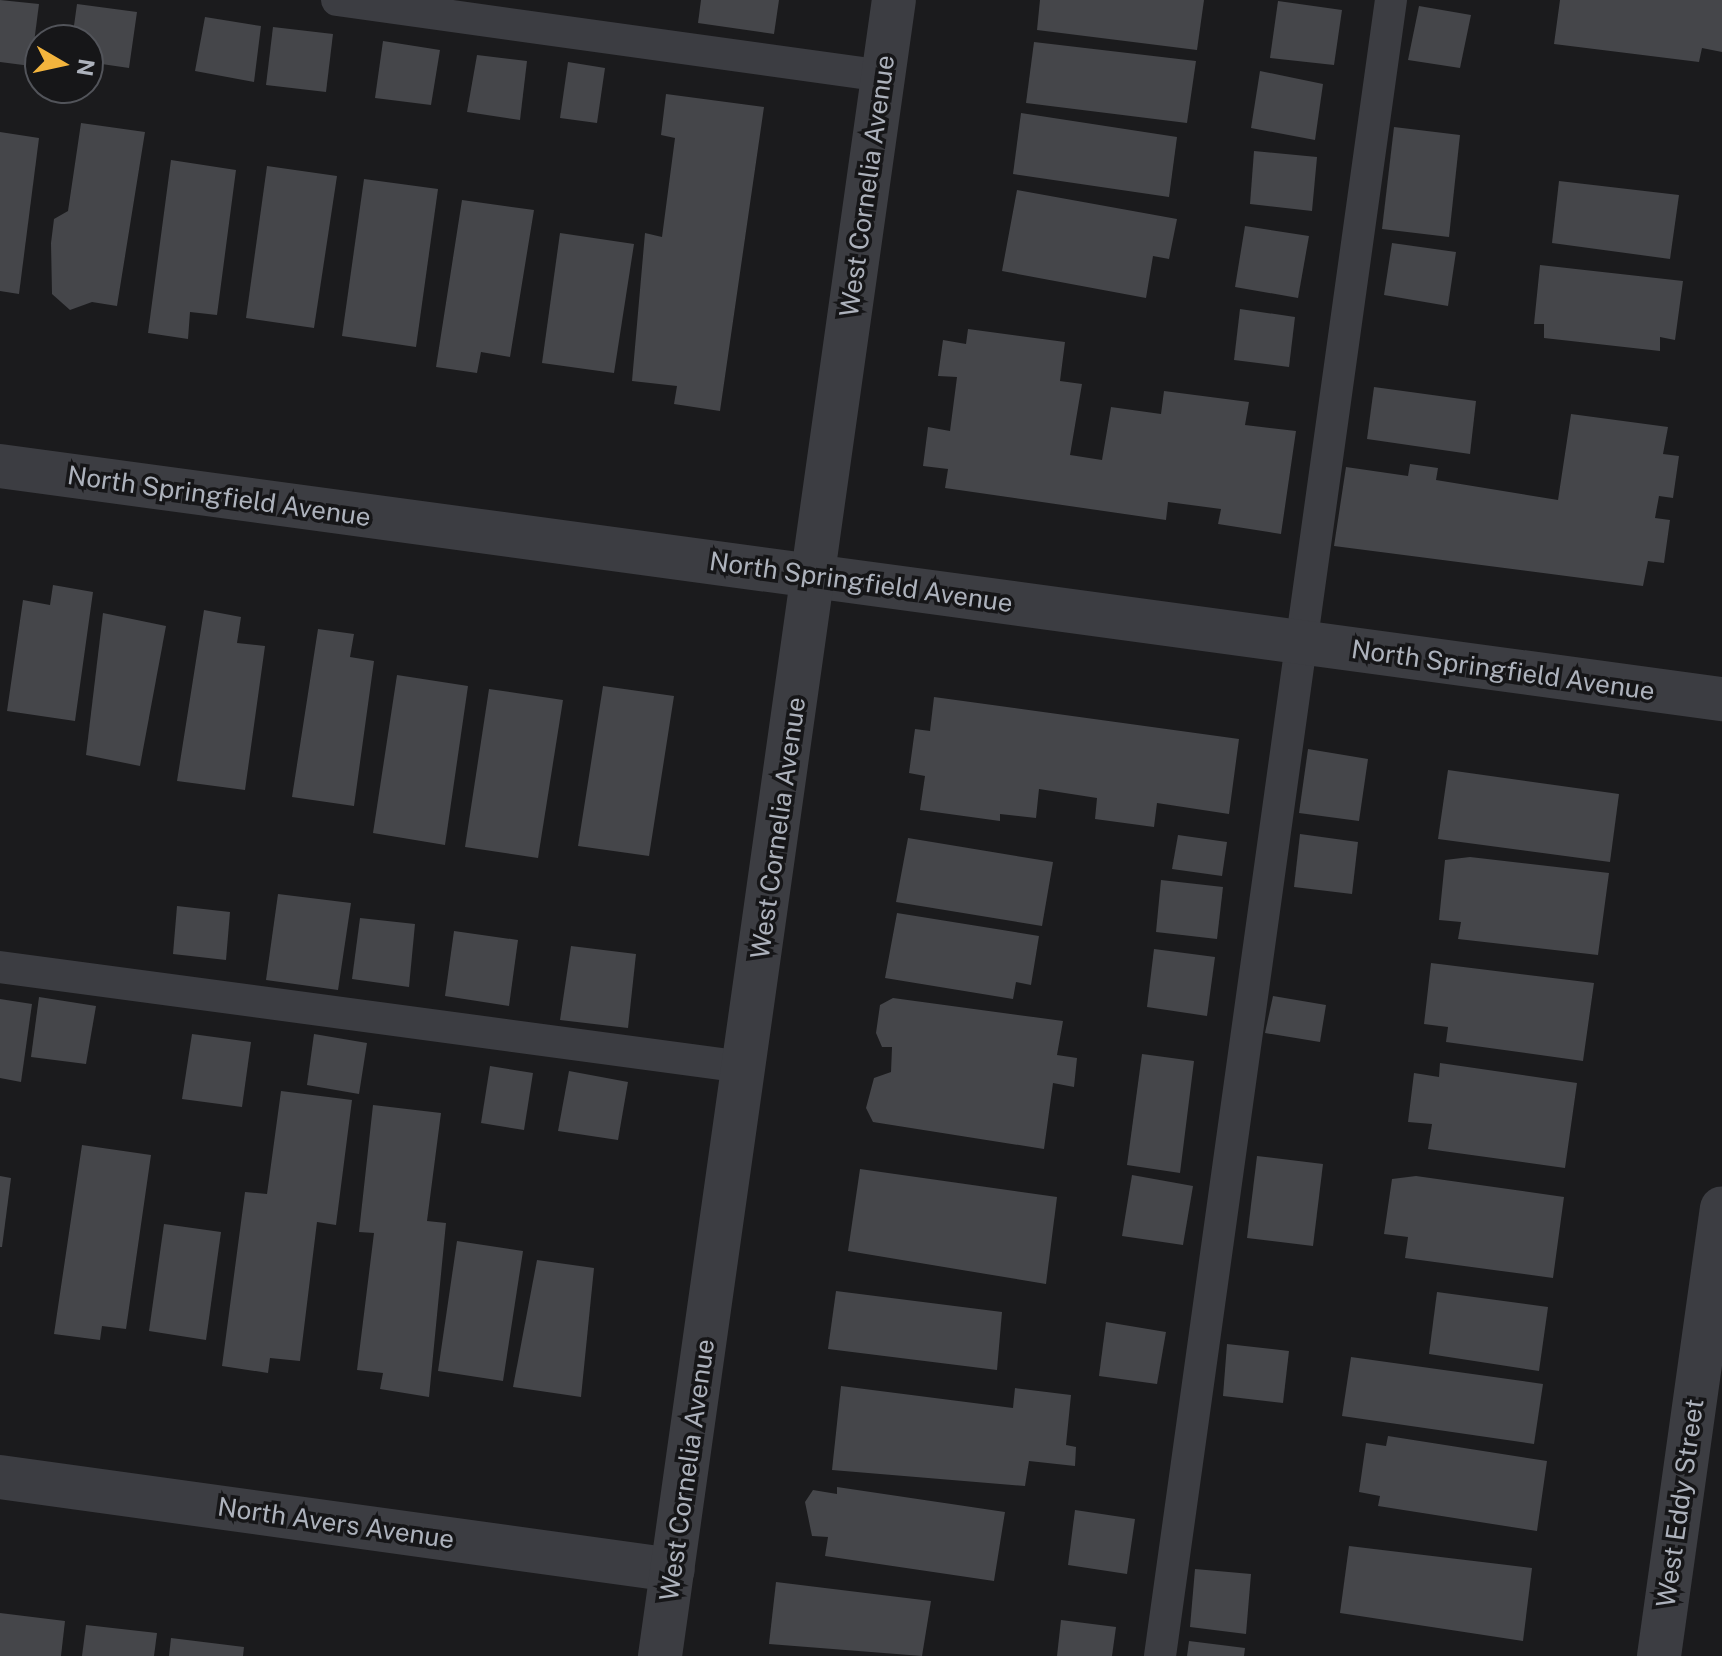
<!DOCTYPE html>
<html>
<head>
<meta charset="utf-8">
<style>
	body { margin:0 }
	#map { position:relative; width:1722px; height:1656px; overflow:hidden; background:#1b1b1d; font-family:"Public Sans",sans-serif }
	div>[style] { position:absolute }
	.building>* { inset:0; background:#45464a }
	.service>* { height:32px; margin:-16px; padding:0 16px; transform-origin:16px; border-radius:16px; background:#3c3d42 }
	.minor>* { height:44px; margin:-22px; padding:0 22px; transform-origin:22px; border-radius:22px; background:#3c3d42 }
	span { translate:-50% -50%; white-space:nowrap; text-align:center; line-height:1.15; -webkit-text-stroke:7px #161618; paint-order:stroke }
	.street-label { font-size:26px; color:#adb2bc }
	.north { position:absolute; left:24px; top:24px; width:80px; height:80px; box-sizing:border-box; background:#161618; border:2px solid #52545a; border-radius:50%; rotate:99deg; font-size:22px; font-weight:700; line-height:32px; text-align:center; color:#adb2bc }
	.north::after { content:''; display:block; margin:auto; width:28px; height:36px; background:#f3b43d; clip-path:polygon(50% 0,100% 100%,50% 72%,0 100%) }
</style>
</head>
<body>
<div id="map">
	<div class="building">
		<i style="clip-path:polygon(0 0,39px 4px,31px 66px,0 62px)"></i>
		<i style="clip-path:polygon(701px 0,779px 0,774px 34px,698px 23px)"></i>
		<i style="clip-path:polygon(1040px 0,1204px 0,1197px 50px,1037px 30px)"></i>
		<i style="clip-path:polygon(1560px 0,1722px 0,1722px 52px,1702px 48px,1699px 62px,1554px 44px)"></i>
		<i style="clip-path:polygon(1278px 1px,1342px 10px,1334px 65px,1270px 58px)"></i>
		<i style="clip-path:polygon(77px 4px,137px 12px,129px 68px,88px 62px,88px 40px,72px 40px)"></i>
		<i style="clip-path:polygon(1419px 6px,1471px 15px,1460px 68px,1408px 60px)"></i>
		<i style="clip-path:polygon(205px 17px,261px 26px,254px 82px,195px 71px)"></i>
		<i style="clip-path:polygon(273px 27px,333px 34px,326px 92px,266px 85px)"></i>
		<i style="clip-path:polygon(383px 41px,440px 50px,431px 105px,375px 98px)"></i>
		<i style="clip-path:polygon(1034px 42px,1196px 61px,1187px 123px,1026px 103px)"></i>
		<i style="clip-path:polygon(477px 55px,527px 61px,520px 120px,467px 112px)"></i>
		<i style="clip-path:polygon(568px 62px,605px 68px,597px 123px,560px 118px)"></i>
		<i style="clip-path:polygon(1260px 71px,1323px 84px,1315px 140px,1251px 128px)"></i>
		<i style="clip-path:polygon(666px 94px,764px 107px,720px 411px,674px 404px,677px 386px,632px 381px,645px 233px,662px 237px,675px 138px,661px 135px)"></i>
		<i style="clip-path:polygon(1021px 113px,1177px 137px,1169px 197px,1013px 174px)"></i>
		<i style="clip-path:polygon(81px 123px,145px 132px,117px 306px,92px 302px,70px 310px,52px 294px,51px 243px,54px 219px,68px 211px)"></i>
		<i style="clip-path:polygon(1394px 127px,1460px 135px,1449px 237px,1382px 229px)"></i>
		<i style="clip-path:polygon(0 132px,39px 138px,19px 294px,0 291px)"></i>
		<i style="clip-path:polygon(1254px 151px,1317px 157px,1312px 211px,1250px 204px)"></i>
		<i style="clip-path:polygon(171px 160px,236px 170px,217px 315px,190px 312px,188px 339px,148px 333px)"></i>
		<i style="clip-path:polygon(267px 166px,337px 176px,314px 328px,246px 318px)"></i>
		<i style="clip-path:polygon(364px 179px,438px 189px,416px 347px,342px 336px)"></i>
		<i style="clip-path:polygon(1559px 181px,1679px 195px,1670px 259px,1552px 243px)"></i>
		<i style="clip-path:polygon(1017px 190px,1177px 219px,1169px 259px,1153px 256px,1146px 298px,1002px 271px)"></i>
		<i style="clip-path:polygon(462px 200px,534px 210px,510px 357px,481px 352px,477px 373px,436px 367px)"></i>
		<i style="clip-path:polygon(1245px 226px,1309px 236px,1298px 298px,1235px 287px)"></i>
		<i style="clip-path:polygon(560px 233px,634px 244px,614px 373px,542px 363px)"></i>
		<i style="clip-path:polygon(1392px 243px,1456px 252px,1448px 306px,1384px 295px)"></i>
		<i style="clip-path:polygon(1540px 265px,1683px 281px,1675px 340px,1660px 337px,1660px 351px,1544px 338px,1544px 324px,1534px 324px)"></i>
		<i style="clip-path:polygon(1240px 309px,1295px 317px,1289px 367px,1234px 360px)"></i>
		<i style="clip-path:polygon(968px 329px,1065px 342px,1060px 381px,1082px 384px,1070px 455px,1102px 460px,1111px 407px,1161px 414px,1164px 391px,1249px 402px,1245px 425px,1296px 431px,1281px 534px,1218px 524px,1221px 509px,1168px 502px,1166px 520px,945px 488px,948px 469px,923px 466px,928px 427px,950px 431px,957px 377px,938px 376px,943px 340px,966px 344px)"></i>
		<i style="clip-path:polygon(1374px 387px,1476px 401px,1470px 454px,1367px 439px)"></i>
		<i style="clip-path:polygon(1571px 414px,1668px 427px,1663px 454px,1679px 456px,1673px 498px,1659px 496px,1655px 518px,1670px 520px,1664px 563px,1648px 561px,1643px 586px,1334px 546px,1346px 467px,1408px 476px,1410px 464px,1438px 468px,1436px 480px,1558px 500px)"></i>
		<i style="clip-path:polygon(53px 585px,93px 592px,75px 721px,7px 711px,23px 600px,50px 605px)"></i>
		<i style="clip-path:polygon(204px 610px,241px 617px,237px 643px,265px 646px,245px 790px,177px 781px)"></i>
		<i style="clip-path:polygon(103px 613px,166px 626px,140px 766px,86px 755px)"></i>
		<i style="clip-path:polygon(318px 629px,354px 634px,350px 657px,374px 661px,354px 806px,292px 797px)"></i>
		<i style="clip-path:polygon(397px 675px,468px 686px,445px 845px,373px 833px)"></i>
		<i style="clip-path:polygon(603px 686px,674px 696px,649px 856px,578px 846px)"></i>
		<i style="clip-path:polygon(489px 689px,563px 700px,538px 858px,465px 847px)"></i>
		<i style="clip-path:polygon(934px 697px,1239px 739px,1229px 814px,1157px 803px,1154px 827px,1095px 819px,1097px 798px,1039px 789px,1036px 818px,1000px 814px,1000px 821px,920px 810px,925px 776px,909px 773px,915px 729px,930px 731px)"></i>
		<i style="clip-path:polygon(1308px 749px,1368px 759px,1359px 821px,1299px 813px)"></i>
		<i style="clip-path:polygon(1448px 770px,1619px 794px,1610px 862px,1438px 839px)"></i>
		<i style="clip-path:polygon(1300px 834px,1358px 842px,1352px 894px,1294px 887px)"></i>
		<i style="clip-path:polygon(1178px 835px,1227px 842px,1222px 876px,1172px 869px)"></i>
		<i style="clip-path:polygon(908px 838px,1053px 862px,1042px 926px,896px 902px)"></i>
		<i style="clip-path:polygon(1470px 857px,1609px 873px,1598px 955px,1458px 939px,1461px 922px,1439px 920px,1445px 860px)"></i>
		<i style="clip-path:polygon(1161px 880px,1223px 887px,1217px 939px,1156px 932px)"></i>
		<i style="clip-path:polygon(278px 894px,351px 903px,338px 990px,266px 980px)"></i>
		<i style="clip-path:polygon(177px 906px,230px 912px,226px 960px,173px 954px)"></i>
		<i style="clip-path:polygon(897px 913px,1039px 936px,1031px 985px,1016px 982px,1013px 999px,885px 978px)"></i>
		<i style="clip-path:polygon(360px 918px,415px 924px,409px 987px,352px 979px)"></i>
		<i style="clip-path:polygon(454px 931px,518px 940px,509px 1006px,445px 996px)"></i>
		<i style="clip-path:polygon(571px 946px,636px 954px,628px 1028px,560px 1020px)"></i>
		<i style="clip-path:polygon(1154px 949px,1215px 957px,1207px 1016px,1147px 1007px)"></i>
		<i style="clip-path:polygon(1431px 963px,1594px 983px,1583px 1061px,1446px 1042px,1448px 1027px,1424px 1024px)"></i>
		<i style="clip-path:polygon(1273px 996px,1326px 1005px,1320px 1042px,1265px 1033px)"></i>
		<i style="clip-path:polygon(39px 997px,96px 1006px,86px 1064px,31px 1057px)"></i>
		<i style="clip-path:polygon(893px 998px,1063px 1021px,1057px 1055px,1077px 1058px,1074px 1087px,1053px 1083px,1044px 1149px,873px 1122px,866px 1108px,874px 1078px,891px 1072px,892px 1047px,882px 1047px,876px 1033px,880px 1005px)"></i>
		<i style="clip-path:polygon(0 999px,32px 1004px,21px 1082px,0 1078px)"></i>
		<i style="clip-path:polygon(192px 1034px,251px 1042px,242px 1107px,182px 1099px)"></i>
		<i style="clip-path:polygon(314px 1034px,367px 1043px,359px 1094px,307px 1085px)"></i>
		<i style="clip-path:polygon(1142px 1054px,1194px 1061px,1180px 1173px,1127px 1165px)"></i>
		<i style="clip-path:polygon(1440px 1063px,1577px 1083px,1565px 1168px,1428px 1149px,1432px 1124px,1408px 1122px,1414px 1073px,1439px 1077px)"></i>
		<i style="clip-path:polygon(490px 1066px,533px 1073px,524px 1130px,481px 1123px)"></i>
		<i style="clip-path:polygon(569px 1071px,628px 1082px,618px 1140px,558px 1131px)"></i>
		<i style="clip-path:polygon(281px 1091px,352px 1100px,336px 1225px,317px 1222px,300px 1361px,270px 1358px,268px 1373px,222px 1366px,245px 1192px,267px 1194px)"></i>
		<i style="clip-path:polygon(373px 1105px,441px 1113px,427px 1221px,446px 1223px,429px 1397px,380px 1389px,383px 1373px,357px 1370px,374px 1233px,359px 1232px)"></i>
		<i style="clip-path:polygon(82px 1145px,151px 1155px,126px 1329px,102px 1326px,100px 1340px,54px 1334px)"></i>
		<i style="clip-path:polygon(1257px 1156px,1323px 1164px,1313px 1246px,1247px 1238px)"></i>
		<i style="clip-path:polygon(860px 1169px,1057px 1197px,1046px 1284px,848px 1251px)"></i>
		<i style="clip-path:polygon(1132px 1175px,1193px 1186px,1183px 1245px,1122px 1236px)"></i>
		<i style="clip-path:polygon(0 1176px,11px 1178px,2px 1247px,0 1247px)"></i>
		<i style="clip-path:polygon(1416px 1176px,1564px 1197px,1553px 1278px,1405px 1258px,1408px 1237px,1384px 1234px,1392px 1179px)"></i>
		<i style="clip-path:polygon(164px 1224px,221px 1232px,206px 1340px,149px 1331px)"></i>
		<i style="clip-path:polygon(457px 1241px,523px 1251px,503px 1381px,438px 1371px)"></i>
		<i style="clip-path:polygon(537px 1260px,594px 1268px,581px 1397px,513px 1387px)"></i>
		<i style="clip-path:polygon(836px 1291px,1002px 1312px,997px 1370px,828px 1349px)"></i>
		<i style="clip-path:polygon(1437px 1292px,1548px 1307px,1539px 1371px,1429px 1354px)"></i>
		<i style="clip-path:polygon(1106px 1322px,1166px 1332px,1157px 1384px,1099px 1376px)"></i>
		<i style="clip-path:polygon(1227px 1344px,1289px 1351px,1283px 1403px,1223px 1396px)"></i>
		<i style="clip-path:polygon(1351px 1357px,1543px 1384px,1534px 1444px,1342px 1416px)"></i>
		<i style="clip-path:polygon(841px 1386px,1013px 1408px,1015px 1388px,1071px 1395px,1066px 1445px,1076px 1447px,1075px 1466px,1029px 1461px,1025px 1486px,832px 1470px)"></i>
		<i style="clip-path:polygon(1388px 1436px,1547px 1461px,1537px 1531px,1378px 1506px,1380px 1496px,1359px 1492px,1366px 1443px,1386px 1446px)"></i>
		<i style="clip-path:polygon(837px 1487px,1005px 1512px,994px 1581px,825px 1556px,828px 1537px,812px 1536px,805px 1502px,813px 1490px,837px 1494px)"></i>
		<i style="clip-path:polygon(1075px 1510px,1135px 1519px,1127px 1574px,1068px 1565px)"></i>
		<i style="clip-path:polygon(1349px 1546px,1532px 1568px,1523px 1641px,1340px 1613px)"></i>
		<i style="clip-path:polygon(1195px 1569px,1251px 1574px,1246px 1634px,1190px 1627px)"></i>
		<i style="clip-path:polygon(776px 1582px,931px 1601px,922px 1656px,769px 1644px)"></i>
		<i style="clip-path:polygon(0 1613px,65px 1621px,61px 1656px,0 1656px)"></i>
		<i style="clip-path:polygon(1061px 1620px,1116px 1627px,1112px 1656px,1057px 1656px)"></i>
		<i style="clip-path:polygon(86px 1625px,157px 1633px,154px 1656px,82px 1656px)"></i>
		<i style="clip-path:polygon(171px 1638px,244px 1647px,243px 1656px,169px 1656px)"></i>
		<i style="clip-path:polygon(1189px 1641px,1245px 1648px,1244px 1656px,1187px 1656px)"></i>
	</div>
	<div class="service">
		<i style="left:337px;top:0;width:551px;rotate:7.92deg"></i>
		<i style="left:0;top:967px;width:751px;rotate:7.66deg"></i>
		<i style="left:1160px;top:1656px;width:1672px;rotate:-82.06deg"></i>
	</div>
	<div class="minor">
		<i style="left:0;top:466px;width:1738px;rotate:7.71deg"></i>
		<i style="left:0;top:1477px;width:679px;rotate:7.87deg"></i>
		<i style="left:660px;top:1656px;width:1672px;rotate:-81.96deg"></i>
		<i style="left:1659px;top:1656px;width:452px;rotate:-82deg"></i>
	</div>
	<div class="street-label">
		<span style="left:867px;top:186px;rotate:-82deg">West Cornelia Avenue</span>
		<span style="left:219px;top:496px;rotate:8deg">North Springfield Avenue</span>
		<span style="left:861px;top:582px;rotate:8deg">North Springfield Avenue</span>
		<span style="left:1503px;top:670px;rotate:8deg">North Springfield Avenue</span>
		<span style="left:778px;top:828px;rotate:-82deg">West Cornelia Avenue</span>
		<span style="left:687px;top:1470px;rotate:-82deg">West Cornelia Avenue</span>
		<span style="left:1680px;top:1503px;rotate:-82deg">West Eddy Street</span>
		<span style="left:336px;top:1523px;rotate:8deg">North Avers Avenue</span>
	</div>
	<div class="north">N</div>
</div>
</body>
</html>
